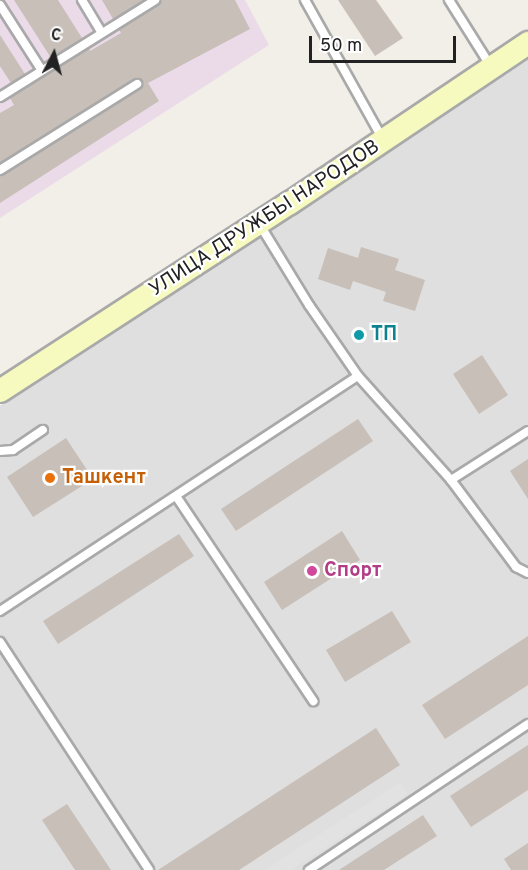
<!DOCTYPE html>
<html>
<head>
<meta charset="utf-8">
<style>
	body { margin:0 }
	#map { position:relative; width:528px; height:870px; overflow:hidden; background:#f2efe9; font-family:Overpass,sans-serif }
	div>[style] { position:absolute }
	.residential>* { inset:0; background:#e0dfdf }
	.industrial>* { inset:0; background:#ebdbe8 }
	.parking>* { inset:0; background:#e2e2e2 }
	.building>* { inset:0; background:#c7bfb8 }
	.roads { filter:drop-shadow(2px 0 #a9a9a9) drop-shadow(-2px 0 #a9a9a9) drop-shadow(0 2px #a9a9a9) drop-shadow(0 -2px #a9a9a9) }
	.lane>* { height:8px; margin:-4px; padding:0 4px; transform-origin:4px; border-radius:4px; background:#fff }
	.secondary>* { height:22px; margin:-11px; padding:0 11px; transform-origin:11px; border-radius:11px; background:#f7fabf }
	.dots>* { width:16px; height:16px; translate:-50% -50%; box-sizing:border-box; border:3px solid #fff; border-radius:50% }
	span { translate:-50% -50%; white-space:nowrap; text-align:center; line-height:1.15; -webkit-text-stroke:4.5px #fff; paint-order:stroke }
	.street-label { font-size:20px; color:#222 }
	.culture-label { font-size:20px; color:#0d838f; font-weight:700 }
	.left { translate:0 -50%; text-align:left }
	.food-label { font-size:20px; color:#c56008; font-weight:700 }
	.hotel-label { font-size:20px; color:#b23c85; font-weight:700 }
	.north { position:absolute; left:24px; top:24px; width:60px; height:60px; -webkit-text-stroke:4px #fff; paint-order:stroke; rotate:6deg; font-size:16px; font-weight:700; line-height:24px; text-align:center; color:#222 }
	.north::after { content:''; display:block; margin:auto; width:21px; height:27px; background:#222; clip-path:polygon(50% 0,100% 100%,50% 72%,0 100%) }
	.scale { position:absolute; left:309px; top:36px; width:147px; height:27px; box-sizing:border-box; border:3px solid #222; border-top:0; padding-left:8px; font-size:18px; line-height:21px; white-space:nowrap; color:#222; -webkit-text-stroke:4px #fff; paint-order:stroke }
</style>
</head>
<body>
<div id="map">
	<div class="residential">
		<i style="clip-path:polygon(528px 60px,528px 870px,0 870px,0 406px)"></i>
	</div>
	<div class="industrial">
		<i style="clip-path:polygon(0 0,245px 0,269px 45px,0 218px)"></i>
	</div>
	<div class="parking">
		<i style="clip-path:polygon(400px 782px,408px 794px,291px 870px,265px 870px)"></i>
	</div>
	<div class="building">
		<i style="clip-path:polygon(14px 0,58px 0,82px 38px,51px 58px)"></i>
		<i style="clip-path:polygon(102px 0,144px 0,113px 19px)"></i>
		<i style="clip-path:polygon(161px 0,235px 0,250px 29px,148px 83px,159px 101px,0 203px,0 176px,140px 89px,143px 83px,139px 78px,134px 79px,0 163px,0 113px,14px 105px,10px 98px,89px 48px,90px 51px,121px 33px,119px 30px,158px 5px)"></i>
		<i style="clip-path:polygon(338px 0,376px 0,403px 38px,375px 56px)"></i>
		<i style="clip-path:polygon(0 35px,25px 74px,11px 83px,0 66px)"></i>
		<i style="clip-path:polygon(361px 247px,399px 259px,395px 270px,425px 280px,415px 311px,383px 301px,386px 292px,353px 281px,350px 290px,318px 279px,328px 248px,358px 258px)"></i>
		<i style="clip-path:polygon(482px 355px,508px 395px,479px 414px,453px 374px)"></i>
		<i style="clip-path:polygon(358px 419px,373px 441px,236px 531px,221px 509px)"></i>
		<i style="clip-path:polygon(66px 438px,93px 479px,33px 517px,7px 477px)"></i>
		<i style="clip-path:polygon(528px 459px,528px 499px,510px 471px)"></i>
		<i style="clip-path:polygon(342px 531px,360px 560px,282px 610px,264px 582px)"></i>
		<i style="clip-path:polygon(179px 534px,194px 556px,58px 644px,43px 621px)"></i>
		<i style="clip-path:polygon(392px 611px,411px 642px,345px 682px,326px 650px)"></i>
		<i style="clip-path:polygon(528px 636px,528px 685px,445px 739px,422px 705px)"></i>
		<i style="clip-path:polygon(376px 728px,400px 765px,239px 870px,158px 870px)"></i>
		<i style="clip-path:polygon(528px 745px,528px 790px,471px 827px,450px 796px)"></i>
		<i style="clip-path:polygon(67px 804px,111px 870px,75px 870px,42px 820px)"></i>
		<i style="clip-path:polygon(423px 815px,437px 836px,384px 870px,339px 870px)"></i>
		<i style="clip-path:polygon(528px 843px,528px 870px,511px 870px,504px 859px)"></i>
	</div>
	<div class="roads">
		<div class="lane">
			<i style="left:82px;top:0;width:37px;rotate:59deg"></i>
			<i style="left:305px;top:0;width:158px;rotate:60.8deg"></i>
			<i style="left:449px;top:0;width:77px;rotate:57.8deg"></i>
			<i style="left:0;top:5px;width:76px;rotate:57.4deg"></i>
			<i style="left:0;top:97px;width:183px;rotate:-32deg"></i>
			<i style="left:0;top:170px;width:162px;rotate:-32.1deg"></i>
			<i style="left:358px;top:376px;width:140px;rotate:48.2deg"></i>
			<i style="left:451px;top:480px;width:91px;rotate:-32.5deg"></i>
			<i style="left:0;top:451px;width:13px;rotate:-4deg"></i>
			<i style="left:13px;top:450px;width:36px;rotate:-34deg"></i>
			<i style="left:451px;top:480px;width:109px;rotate:53.2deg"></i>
			<i style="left:516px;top:567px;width:13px;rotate:27deg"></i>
			<i style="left:176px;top:496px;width:247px;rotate:56.2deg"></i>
			<i style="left:0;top:611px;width:428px;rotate:-33.3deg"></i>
			<i style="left:358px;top:376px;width:86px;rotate:-124.6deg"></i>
			<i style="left:309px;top:305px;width:94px;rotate:-121.5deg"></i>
			<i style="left:0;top:642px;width:272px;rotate:56.8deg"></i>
			<i style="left:309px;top:870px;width:263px;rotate:-33.7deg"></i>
		</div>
		<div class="secondary">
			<i style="left:0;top:391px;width:346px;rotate:-33deg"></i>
			<i style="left:290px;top:203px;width:287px;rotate:-33.9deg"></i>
		</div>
	</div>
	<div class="dots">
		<i style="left:359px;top:335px;background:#0f9aa8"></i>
		<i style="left:50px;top:478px;background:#e8710a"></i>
		<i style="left:312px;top:571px;background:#d1479c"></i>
	</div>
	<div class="street-label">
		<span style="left:265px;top:219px;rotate:-33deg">УЛИЦА ДРУЖБЫ НАРОДОВ</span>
	</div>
	<div class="culture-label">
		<span class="left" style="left:371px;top:335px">ТП</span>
	</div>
	<div class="food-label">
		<span class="left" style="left:62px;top:478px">Ташкент</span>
	</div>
	<div class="hotel-label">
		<span class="left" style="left:324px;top:571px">Спорт</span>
	</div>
	<div class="north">С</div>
	<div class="scale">50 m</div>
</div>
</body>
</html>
